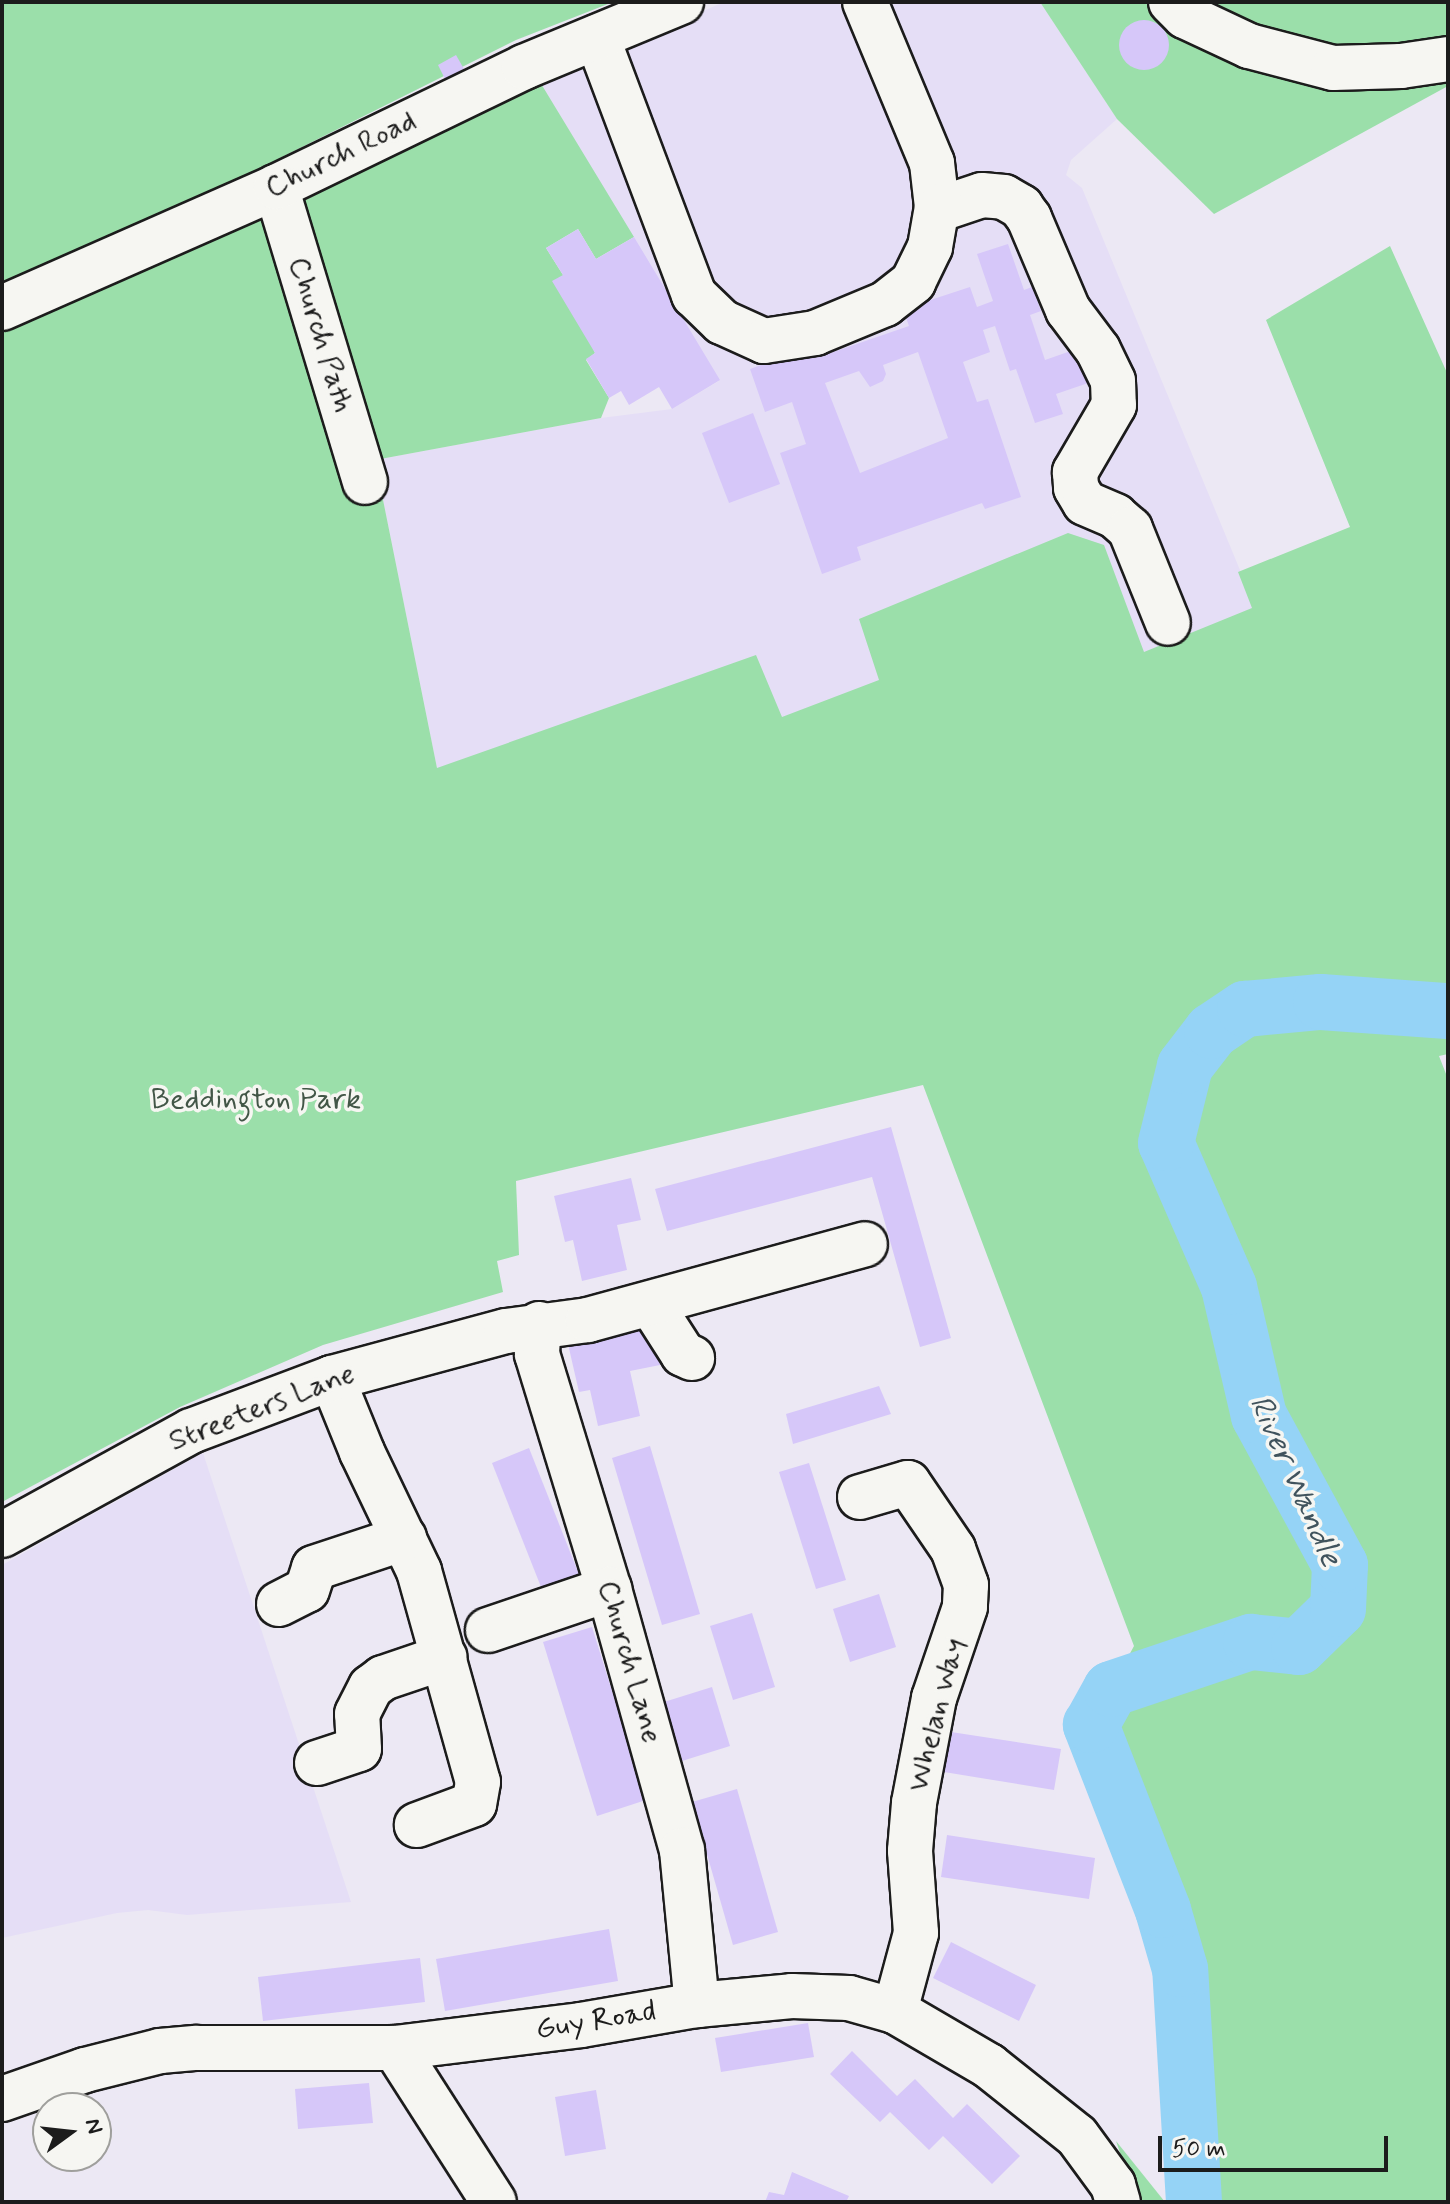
<!DOCTYPE html>
<html>
<head>
<meta charset="utf-8">
<style>
	body { margin:0 }
	#map { position:relative; width:1450px; height:2204px; overflow:hidden; background:#ece8f4; font-family:Mynerve,sans-serif }
	div>[style] { position:absolute }
	.built>* { inset:0; background:#e5def6 }
	.green>* { inset:0; background:#9bdfaa }
	.river>* { height:56px; margin:-28px; padding:0 28px; transform-origin:28px; border-radius:28px; background:#95d3f6 }
	.building>* { inset:0; background:#d6c7f9 }
	.round { border-radius:50% }
	.roads { filter:drop-shadow(2px 0 #1c1c1c) drop-shadow(-2px 0 #1c1c1c) drop-shadow(0 2px #1c1c1c) drop-shadow(0 -2px #1c1c1c) }
	.minor>* { height:44px; margin:-22px; padding:0 22px; transform-origin:22px; border-radius:22px; background:#f6f6f2 }
	span { translate:-50% -50%; white-space:nowrap; text-align:center; line-height:1.15; -webkit-text-stroke:7px #f6f6f2; paint-order:stroke }
	.street-label { font-size:30px; color:#1c1c1c }
	.park-label { font-size:30px; color:#425647 }
	.water-label { font-size:32px; color:#40535d; font-style:italic }
	.frame { position:absolute; inset:0; border:4px solid #1c1c1c; pointer-events:none }
	.north { position:absolute; left:32px; top:2092px; width:80px; height:80px; box-sizing:border-box; background:#f6f6f2; border:2px solid #9f9f9c; border-radius:50%; rotate:75deg; font-size:22px; font-weight:700; line-height:32px; text-align:center; color:#1c1c1c }
	.north::after { content:''; display:block; margin:auto; width:28px; height:36px; background:#1c1c1c; clip-path:polygon(50% 0,100% 100%,50% 72%,0 100%) }
	.scale { position:absolute; left:1158px; top:2136px; width:230px; height:36px; box-sizing:border-box; border:4px solid #1c1c1c; border-top:0; padding-left:10px; font-size:24px; line-height:28px; white-space:nowrap; color:#1c1c1c; -webkit-text-stroke:6px #f6f6f2; paint-order:stroke }
</style>
</head>
<body>
<div id="map">
	<div class="built">
		<i style="clip-path:polygon(724px 2px,1040px 2px,1117px 119px,1071px 160px,1066px 175px,1082px 188px,1388px 928px,437px 768px,375px 460px,601px 418px,672px 409px,719px 381px,540px 82px)"></i>
		<i style="clip-path:polygon(203px 1453px,351px 1902px,187px 1915px,148px 1910px,117px 1913px,2px 1938px,2px 1565px)"></i>
	</div>
	<div class="green">
		<i style="clip-path:polygon(2px 2px,613px 2px,516px 40px,280px 158px,291px 207px,540px 82px,634px 237px,596px 259px,578px 229px,546px 248px,563px 275px,595px 353px,586px 360px,609px 398px,601px 418px,375px 460px,437px 768px,756px 655px,782px 717px,879px 680px,859px 619px,1068px 533px,1104px 545px,1144px 652px,1252px 608px,1238px 572px,1350px 527px,1266px 320px,1390px 246px,1448px 375px,1448px 1054px,1439px 1056px,1448px 1079px,1448px 2202px,1194px 2202px,1180px 1969px,1163px 1910px,1091px 1725px,1134px 1646px,923px 1085px,516px 1181px,519px 1255px,497px 1261px,503px 1292px,323px 1345px,180px 1407px,2px 1502px)"></i>
		<i style="clip-path:polygon(1040px 2px,1448px 2px,1448px 86px,1214px 214px,1117px 119px)"></i>
		<i style="clip-path:polygon(1116px 2141px,1165px 2202px,1137px 2202px)"></i>
	</div>
	<div class="river">
		<i style="left:1194px;top:2202px;width:233px;rotate:-93.4deg"></i>
		<i style="left:1180px;top:1969px;width:61px;rotate:-106.1deg"></i>
		<i style="left:1163px;top:1910px;width:199px;rotate:-111.3deg"></i>
		<i style="left:1091px;top:1725px;width:41px;rotate:-60.9deg"></i>
		<i style="left:1111px;top:1689px;width:148px;rotate:-18.6deg"></i>
		<i style="left:1251px;top:1642px;width:48px;rotate:5.9deg"></i>
		<i style="left:1299px;top:1647px;width:54px;rotate:-44.3deg"></i>
		<i style="left:1338px;top:1609px;width:44px;rotate:-87.4deg"></i>
		<i style="left:1340px;top:1565px;width:170px;rotate:-118.5deg"></i>
		<i style="left:1259px;top:1416px;width:132px;rotate:-103.1deg"></i>
		<i style="left:1229px;top:1287px;width:157px;rotate:-113.6deg"></i>
		<i style="left:1166px;top:1143px;width:79px;rotate:-76.1deg"></i>
		<i style="left:1185px;top:1066px;width:44px;rotate:-52.4deg"></i>
		<i style="left:1212px;top:1031px;width:40px;rotate:-34deg"></i>
		<i style="left:1245px;top:1009px;width:76px;rotate:-5.3deg"></i>
		<i style="left:1321px;top:1002px;width:127px;rotate:4.1deg"></i>
	</div>
	<div class="building">
		<i class="round" style="left:1119px;top:20px;width:50px;height:50px"></i>
		<i style="clip-path:polygon(456px 55px,464px 69px,445px 79px,438px 65px)"></i>
		<i style="clip-path:polygon(578px 229px,596px 259px,634px 237px,720px 380px,672px 409px,659px 387px,629px 405px,621px 391px,609px 398px,586px 359px,595px 353px,552px 281px,563px 275px,546px 248px)"></i>
		<i style="clip-path:polygon(evenodd,1008px 244px,1024px 290px,1032px 287px,1041px 311px,1030px 315px,1045px 360px,1085px 346px,1097px 380px,1056px 394px,1063px 414px,1035px 423px,1016px 369px,1010px 371px,995px 326px,983px 330px,990px 352px,963px 362px,977px 402px,988px 399px,1021px 497px,985px 509px,982px 503px,857px 547px,861px 560px,822px 574px,780px 453px,806px 444px,792px 402px,765px 412px,750px 369px,812px 347px,816px 358px,909px 326px,903px 309px,970px 287px,977px 307px,993px 301px,977px 254px,1008px 244px,918px 352px,948px 438px,860px 473px,825px 383px,859px 371px,870px 387px,883px 381px,886px 374px,883px 365px,918px 352px)"></i>
		<i style="clip-path:polygon(753px 413px,780px 484px,729px 503px,702px 433px)"></i>
		<i style="clip-path:polygon(891px 1127px,951px 1338px,920px 1347px,872px 1177px,667px 1231px,655px 1189px)"></i>
		<i style="clip-path:polygon(631px 1178px,641px 1220px,617px 1225px,627px 1270px,582px 1281px,573px 1240px,565px 1242px,554px 1196px)"></i>
		<i style="clip-path:polygon(652px 1326px,660px 1365px,630px 1371px,640px 1416px,598px 1426px,590px 1390px,579px 1392px,568px 1344px)"></i>
		<i style="clip-path:polygon(879px 1386px,891px 1414px,793px 1444px,786px 1414px)"></i>
		<i style="clip-path:polygon(650px 1446px,700px 1614px,662px 1625px,612px 1458px)"></i>
		<i style="clip-path:polygon(529px 1448px,580px 1577px,543px 1592px,492px 1463px)"></i>
		<i style="clip-path:polygon(809px 1463px,846px 1580px,816px 1589px,779px 1472px)"></i>
		<i style="clip-path:polygon(879px 1594px,896px 1647px,850px 1662px,833px 1609px)"></i>
		<i style="clip-path:polygon(752px 1613px,775px 1687px,733px 1700px,710px 1626px)"></i>
		<i style="clip-path:polygon(592px 1627px,646px 1800px,597px 1816px,543px 1642px)"></i>
		<i style="clip-path:polygon(712px 1687px,730px 1746px,682px 1761px,664px 1702px)"></i>
		<i style="clip-path:polygon(951px 1732px,1061px 1749px,1054px 1790px,944px 1772px)"></i>
		<i style="clip-path:polygon(737px 1789px,778px 1932px,733px 1945px,692px 1802px)"></i>
		<i style="clip-path:polygon(947px 1835px,1095px 1858px,1089px 1899px,941px 1877px)"></i>
		<i style="clip-path:polygon(609px 1929px,618px 1981px,445px 2011px,436px 1959px)"></i>
		<i style="clip-path:polygon(951px 1942px,1036px 1985px,1019px 2021px,933px 1978px)"></i>
		<i style="clip-path:polygon(420px 1958px,425px 2002px,263px 2021px,258px 1977px)"></i>
		<i style="clip-path:polygon(808px 2023px,814px 2057px,721px 2072px,715px 2038px)"></i>
		<i style="clip-path:polygon(852px 2051px,897px 2096px,915px 2079px,953px 2118px,967px 2104px,1020px 2156px,992px 2184px,943px 2136px,929px 2150px,890px 2112px,880px 2122px,830px 2074px)"></i>
		<i style="clip-path:polygon(369px 2083px,373px 2123px,298px 2129px,295px 2089px)"></i>
		<i style="clip-path:polygon(596px 2090px,606px 2149px,565px 2156px,555px 2097px)"></i>
		<i style="clip-path:polygon(792px 2172px,849px 2196px,846px 2202px,765px 2202px,769px 2192px,784px 2195px)"></i>
	</div>
	<div class="roads">
		<div class="minor">
			<i style="left:1171px;top:2px;width:20px;rotate:45deg"></i>
			<i style="left:1185px;top:16px;width:71px;rotate:25.1deg"></i>
			<i style="left:1249px;top:46px;width:87px;rotate:14.7deg"></i>
			<i style="left:1333px;top:68px;width:68px;rotate:-1.7deg"></i>
			<i style="left:1401px;top:66px;width:48px;rotate:-8.5deg"></i>
			<i style="left:597px;top:37px;width:276px;rotate:69.4deg"></i>
			<i style="left:694px;top:295px;width:39px;rotate:44deg"></i>
			<i style="left:722px;top:322px;width:46px;rotate:24.3deg"></i>
			<i style="left:764px;top:341px;width:52px;rotate:-8.9deg"></i>
			<i style="left:815px;top:333px;width:76px;rotate:-22.5deg"></i>
			<i style="left:885px;top:304px;width:36px;rotate:-38deg"></i>
			<i style="left:913px;top:282px;width:39px;rotate:-64deg"></i>
			<i style="left:930px;top:247px;width:41px;rotate:-80.1deg"></i>
			<i style="left:937px;top:207px;width:44px;rotate:-96.5deg"></i>
			<i style="left:932px;top:163px;width:174px;rotate:-112.6deg"></i>
			<i style="left:276px;top:187px;width:308px;rotate:73.2deg"></i>
			<i style="left:937px;top:210px;width:47px;rotate:-18.4deg"></i>
			<i style="left:982px;top:195px;width:22px;rotate:5deg"></i>
			<i style="left:1004px;top:197px;width:20px;rotate:30deg"></i>
			<i style="left:1021px;top:207px;width:14px;rotate:54deg"></i>
			<i style="left:1029px;top:218px;width:100px;rotate:67deg"></i>
			<i style="left:1068px;top:310px;width:50px;rotate:53.1deg"></i>
			<i style="left:1098px;top:350px;width:34px;rotate:64deg"></i>
			<i style="left:1113px;top:381px;width:24px;rotate:88deg"></i>
			<i style="left:1114px;top:405px;width:78px;rotate:120.2deg"></i>
			<i style="left:1075px;top:472px;width:16px;rotate:86deg"></i>
			<i style="left:1076px;top:488px;width:17px;rotate:59deg"></i>
			<i style="left:1085px;top:503px;width:33px;rotate:23deg"></i>
			<i style="left:1115px;top:516px;width:20px;rotate:41deg"></i>
			<i style="left:1130px;top:529px;width:101px;rotate:68deg"></i>
			<i style="left:2px;top:308px;width:300px;rotate:-23.8deg"></i>
			<i style="left:276px;top:187px;width:276px;rotate:-25.8deg"></i>
			<i style="left:524px;top:67px;width:170px;rotate:-22.5deg"></i>
			<i style="left:651px;top:1304px;width:59px;rotate:57.4deg"></i>
			<i style="left:683px;top:1354px;width:10px;rotate:24deg"></i>
			<i style="left:539px;top:1324px;width:30px;rotate:94deg"></i>
			<i style="left:537px;top:1354px;width:246px;rotate:73deg"></i>
			<i style="left:609px;top:1589px;width:271px;rotate:74.4deg"></i>
			<i style="left:682px;top:1850px;width:156px;rotate:84.5deg"></i>
			<i style="left:332px;top:1378px;width:80px;rotate:67.9deg"></i>
			<i style="left:362px;top:1452px;width:132px;rotate:64.4deg"></i>
			<i style="left:419px;top:1571px;width:219px;rotate:74.4deg"></i>
			<i style="left:478px;top:1782px;width:22px;rotate:100deg"></i>
			<i style="left:474px;top:1804px;width:61px;rotate:159.8deg"></i>
			<i style="left:860px;top:1497px;width:50px;rotate:-16.3deg"></i>
			<i style="left:908px;top:1483px;width:80px;rotate:55.7deg"></i>
			<i style="left:953px;top:1549px;width:38px;rotate:70deg"></i>
			<i style="left:966px;top:1585px;width:22px;rotate:93deg"></i>
			<i style="left:965px;top:1607px;width:96px;rotate:108.8deg"></i>
			<i style="left:934px;top:1698px;width:107px;rotate:100.8deg"></i>
			<i style="left:914px;top:1803px;width:48px;rotate:94.8deg"></i>
			<i style="left:910px;top:1851px;width:82px;rotate:85.8deg"></i>
			<i style="left:916px;top:1933px;width:81px;rotate:105.1deg"></i>
			<i style="left:2px;top:1535px;width:216px;rotate:-28.8deg"></i>
			<i style="left:191px;top:1431px;width:151px;rotate:-20.6deg"></i>
			<i style="left:332px;top:1378px;width:180px;rotate:-15.1deg"></i>
			<i style="left:506px;top:1331px;width:83px;rotate:-7.6deg"></i>
			<i style="left:588px;top:1320px;width:287px;rotate:-15.3deg"></i>
			<i style="left:279px;top:1604px;width:31px;rotate:-27deg"></i>
			<i style="left:307px;top:1590px;width:23px;rotate:-72deg"></i>
			<i style="left:314px;top:1568px;width:95px;rotate:-18.4deg"></i>
			<i style="left:488px;top:1630px;width:128px;rotate:-18.7deg"></i>
			<i style="left:317px;top:1763px;width:44px;rotate:-18.4deg"></i>
			<i style="left:359px;top:1749px;width:35px;rotate:-93deg"></i>
			<i style="left:357px;top:1714px;width:30px;rotate:-63deg"></i>
			<i style="left:371px;top:1687px;width:15px;rotate:-37deg"></i>
			<i style="left:383px;top:1678px;width:65px;rotate:-18.7deg"></i>
			<i style="left:395px;top:2048px;width:183px;rotate:57.3deg"></i>
			<i style="left:2px;top:2099px;width:88px;rotate:-19.3deg"></i>
			<i style="left:85px;top:2070px;width:77px;rotate:-14.2deg"></i>
			<i style="left:160px;top:2051px;width:37px;rotate:-5deg"></i>
			<i style="left:197px;top:2048px;width:198px"></i>
			<i style="left:395px;top:2048px;width:187px;rotate:-7deg"></i>
			<i style="left:581px;top:2025px;width:118px;rotate:-9.8deg"></i>
			<i style="left:697px;top:2005px;width:95px;rotate:-5.4deg"></i>
			<i style="left:792px;top:1996px;width:57px;rotate:2deg"></i>
			<i style="left:849px;top:1998px;width:48px;rotate:15.8deg"></i>
			<i style="left:895px;top:2011px;width:109px;rotate:30.3deg"></i>
			<i style="left:989px;top:2066px;width:112px;rotate:38.5deg"></i>
			<i style="left:1077px;top:2136px;width:61px;rotate:53.7deg"></i>
			<i style="left:1113px;top:2185px;width:18px;rotate:74deg"></i>
		</div>
	</div>
	<div class="street-label">
		<span style="left:341px;top:155px;rotate:-26deg">Church Road</span>
		<span style="left:320px;top:335px;rotate:73deg">Church Path</span>
		<span style="left:262px;top:1408px;rotate:-21deg">Streeters Lane</span>
		<span style="left:629px;top:1662px;rotate:74deg">Church Lane</span>
		<span style="left:937px;top:1715px;rotate:-76deg">Whelan Way</span>
		<span style="left:596px;top:2021px;rotate:-9deg">Guy Road</span>
	</div>
	<div class="park-label">
		<span style="left:256px;top:1100px">Beddington Park</span>
	</div>
	<div class="water-label">
		<span style="left:1295px;top:1481px;rotate:66deg">River Wandle</span>
	</div>
	<div class="frame"></div>
	<div class="north">N</div>
	<div class="scale">50 m</div>
</div>
</body>
</html>
